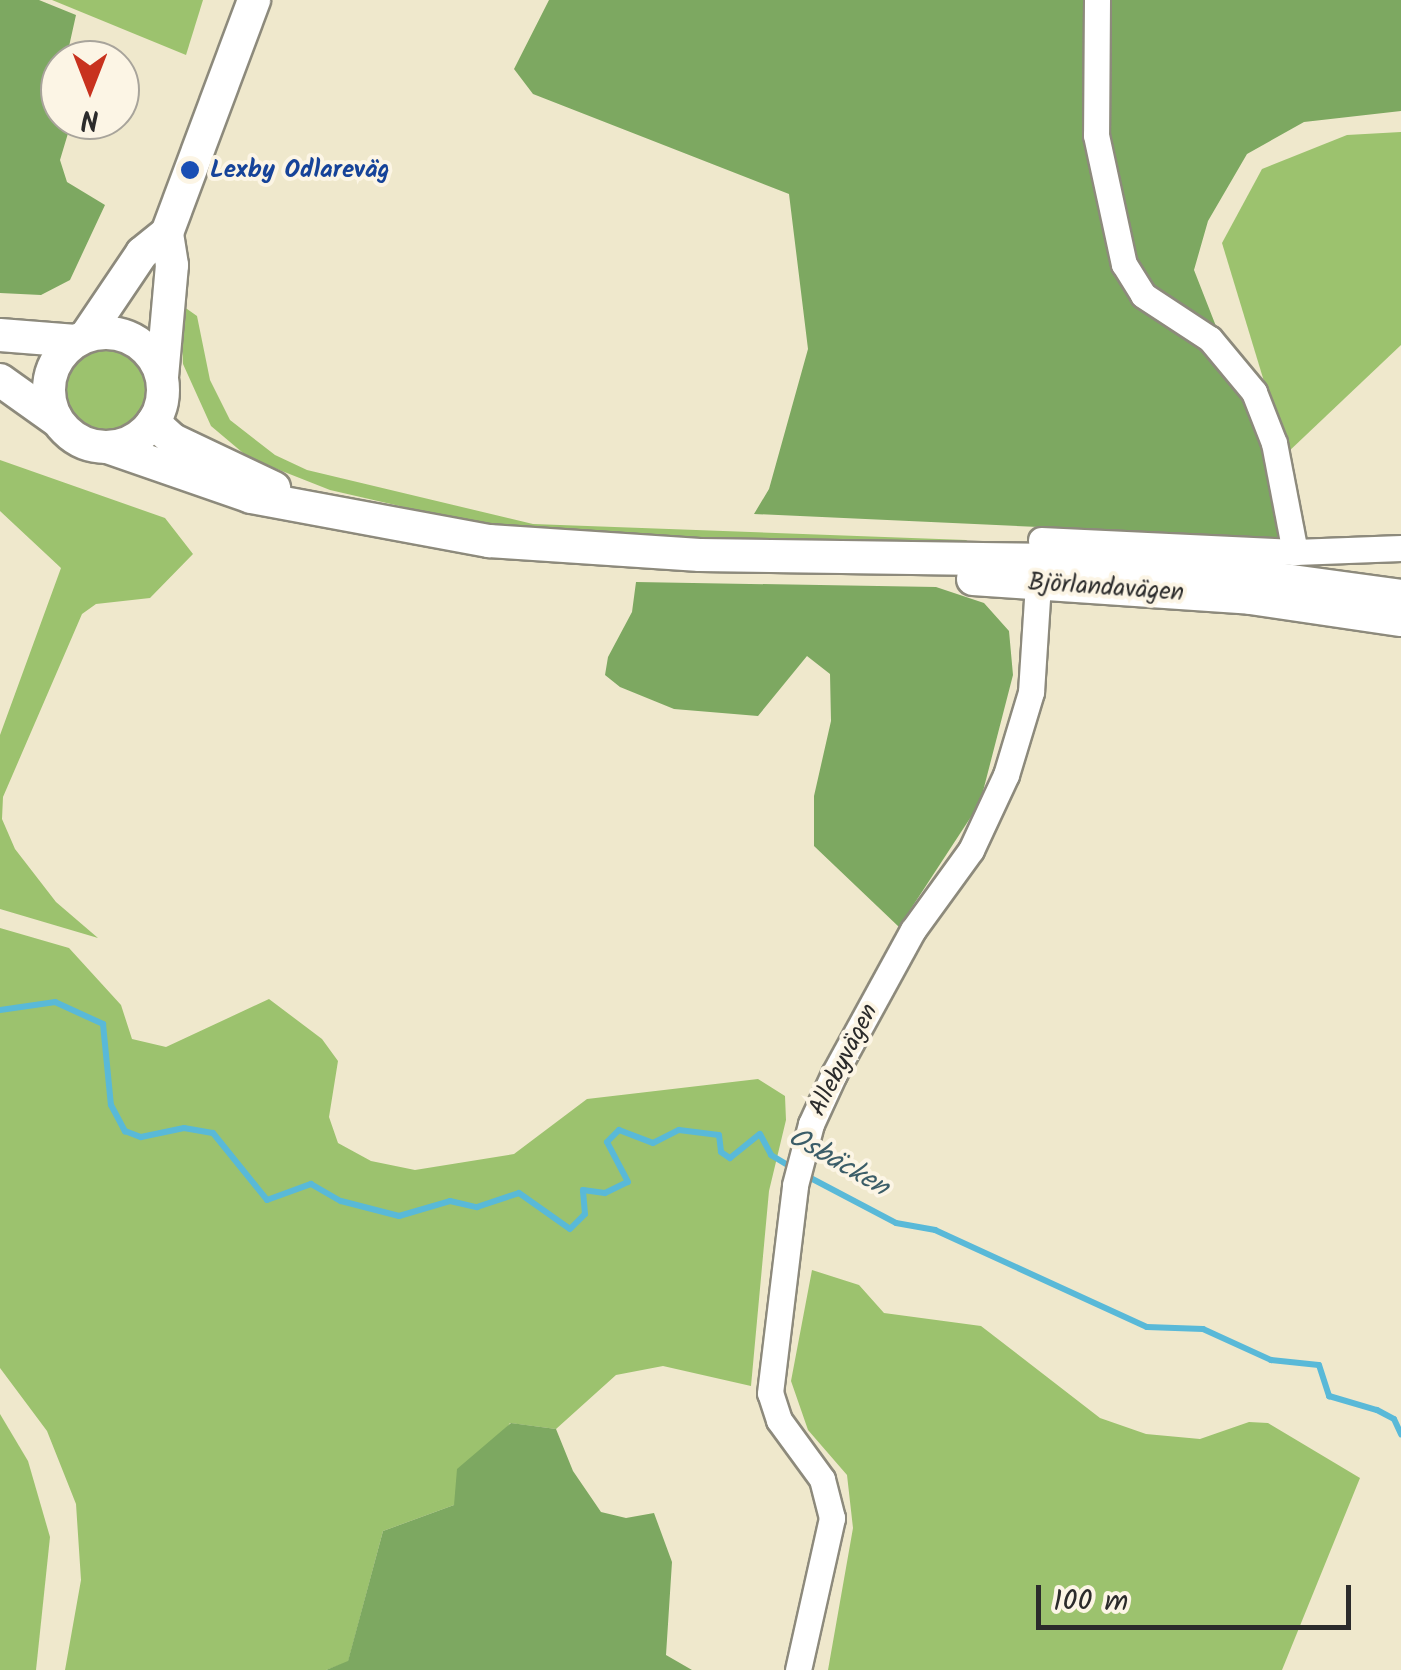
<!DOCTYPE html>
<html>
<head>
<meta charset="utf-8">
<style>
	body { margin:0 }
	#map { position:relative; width:1401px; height:1670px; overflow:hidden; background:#efe8cc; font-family:Kalam,sans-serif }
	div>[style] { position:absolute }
	.green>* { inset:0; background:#9cc26e }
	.round { border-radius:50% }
	.forest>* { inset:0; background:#7da861 }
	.stream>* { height:6px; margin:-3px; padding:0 3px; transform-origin:3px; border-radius:3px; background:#59b9d8 }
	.roads { filter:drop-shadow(2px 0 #8d8a7c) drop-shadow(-2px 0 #8d8a7c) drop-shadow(0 2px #8d8a7c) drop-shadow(0 -2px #8d8a7c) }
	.minor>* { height:25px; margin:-12.5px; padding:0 12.5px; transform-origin:12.5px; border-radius:12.5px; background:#fff }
	.tertiary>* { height:32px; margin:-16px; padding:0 16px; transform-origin:16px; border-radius:16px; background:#fff }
	.tertiary>.ring { margin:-16px; padding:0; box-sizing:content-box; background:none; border:32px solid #fff; border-radius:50% }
	.dots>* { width:28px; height:28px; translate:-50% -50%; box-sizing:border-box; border:5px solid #fcf5e5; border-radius:50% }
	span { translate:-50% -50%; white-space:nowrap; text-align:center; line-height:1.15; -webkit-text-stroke:8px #fcf5e5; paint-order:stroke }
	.transit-label { font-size:25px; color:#164399; font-weight:700 }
	.left { translate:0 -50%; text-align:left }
	.street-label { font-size:25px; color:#2b2b2b }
	.water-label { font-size:28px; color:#3b5d68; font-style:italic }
	.north { position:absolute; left:40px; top:40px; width:100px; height:100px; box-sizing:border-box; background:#fcf5e5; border:2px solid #a8a49b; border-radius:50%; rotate:180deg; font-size:28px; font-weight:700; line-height:40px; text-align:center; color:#2b2b2b }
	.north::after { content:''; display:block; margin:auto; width:35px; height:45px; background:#c8321e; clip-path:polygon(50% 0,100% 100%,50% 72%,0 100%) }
	.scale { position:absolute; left:1036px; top:1585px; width:315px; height:45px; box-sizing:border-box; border:5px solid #2b2b2b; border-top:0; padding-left:12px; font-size:30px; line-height:35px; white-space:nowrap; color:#2b2b2b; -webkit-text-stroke:8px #fcf5e5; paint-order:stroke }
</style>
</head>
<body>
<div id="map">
	<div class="green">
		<i style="clip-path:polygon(52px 0,203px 0,186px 55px)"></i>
		<i style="clip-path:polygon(1401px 132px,1401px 345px,1286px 454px,1222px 243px,1262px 169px,1347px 135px)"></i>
		<i style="clip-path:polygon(180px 304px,197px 316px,210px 380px,230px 420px,275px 455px,307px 470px,533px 524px,966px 540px,977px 547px,892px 549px,504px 530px,330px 490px,249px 458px,211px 426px,183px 364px)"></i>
		<i class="round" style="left:60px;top:343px;width:94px;height:94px"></i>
		<i style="clip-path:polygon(0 460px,165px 518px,193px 554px,150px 598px,96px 604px,82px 614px,3px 797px,2px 819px,15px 849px,56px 902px,98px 938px,0 909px,0 735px,61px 568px,0 511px)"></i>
		<i style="clip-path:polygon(0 928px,69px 948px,121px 1005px,132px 1039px,166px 1047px,269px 999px,322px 1039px,338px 1061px,329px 1117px,338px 1143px,371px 1161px,415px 1170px,514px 1154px,587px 1099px,758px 1079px,785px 1096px,786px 1120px,769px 1191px,751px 1386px,663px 1366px,616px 1375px,556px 1429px,510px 1423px,454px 1505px,383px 1531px,348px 1662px,326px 1670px,65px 1670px,81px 1580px,76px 1504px,47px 1431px,0 1368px)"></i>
		<i style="clip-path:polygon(812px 1270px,859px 1285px,884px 1313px,981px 1326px,1100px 1418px,1146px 1434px,1200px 1439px,1249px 1422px,1268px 1423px,1360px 1478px,1282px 1670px,828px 1670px,853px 1528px,847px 1475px,808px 1430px,791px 1381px)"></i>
		<i style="clip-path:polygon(0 1414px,28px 1461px,50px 1537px,36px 1670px,0 1670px)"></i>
	</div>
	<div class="forest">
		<i style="clip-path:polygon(0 0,39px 0,76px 15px,66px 60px,60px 60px,60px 120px,72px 120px,60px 160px,67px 182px,105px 205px,70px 280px,41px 295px,0 293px)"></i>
		<i style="clip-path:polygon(549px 0,1401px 0,1401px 111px,1304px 122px,1247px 154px,1208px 221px,1194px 270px,1266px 454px,1281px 538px,754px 514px,769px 489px,808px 349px,789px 194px,533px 94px,514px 69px)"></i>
		<i style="clip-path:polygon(636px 582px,936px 587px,984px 603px,1009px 631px,1013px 675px,980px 803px,899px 927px,814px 846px,814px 796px,831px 721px,830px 674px,807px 656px,758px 716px,674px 709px,620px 687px,605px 675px,608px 657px,632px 612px)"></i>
		<i style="clip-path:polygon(511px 1423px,556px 1429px,573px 1471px,601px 1512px,626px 1518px,654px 1513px,672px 1562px,666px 1655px,692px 1670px,326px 1670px,348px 1661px,383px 1531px,454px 1505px,457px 1469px)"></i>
	</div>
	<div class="stream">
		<i style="left:0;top:1010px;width:56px;rotate:-8.3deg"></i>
		<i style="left:55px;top:1002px;width:53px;rotate:24.6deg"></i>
		<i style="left:103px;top:1024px;width:81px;rotate:84.4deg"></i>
		<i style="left:111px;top:1105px;width:30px;rotate:62deg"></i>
		<i style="left:125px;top:1131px;width:17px;rotate:21deg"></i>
		<i style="left:141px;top:1137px;width:44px;rotate:-11.8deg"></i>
		<i style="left:184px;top:1128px;width:29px;rotate:10deg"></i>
		<i style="left:213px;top:1133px;width:86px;rotate:51.1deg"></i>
		<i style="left:267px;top:1200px;width:47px;rotate:-20deg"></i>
		<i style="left:311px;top:1184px;width:34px;rotate:30deg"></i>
		<i style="left:341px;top:1201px;width:60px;rotate:14.5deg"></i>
		<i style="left:399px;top:1216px;width:53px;rotate:-16.4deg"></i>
		<i style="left:450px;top:1201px;width:28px;rotate:13deg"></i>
		<i style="left:477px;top:1207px;width:44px;rotate:-18.4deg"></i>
		<i style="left:519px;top:1193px;width:62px;rotate:35.2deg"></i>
		<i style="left:570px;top:1229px;width:21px;rotate:-45deg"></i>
		<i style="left:585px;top:1214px;width:24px;rotate:-95deg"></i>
		<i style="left:583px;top:1190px;width:22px;rotate:8deg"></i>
		<i style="left:605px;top:1193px;width:25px;rotate:-26deg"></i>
		<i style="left:628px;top:1182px;width:45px;rotate:-117.7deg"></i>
		<i style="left:607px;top:1142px;width:17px;rotate:-45deg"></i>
		<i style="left:619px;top:1130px;width:36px;rotate:21deg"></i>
		<i style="left:653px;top:1143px;width:29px;rotate:-27deg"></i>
		<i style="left:679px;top:1130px;width:40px;rotate:7.1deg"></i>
		<i style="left:719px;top:1135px;width:17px;rotate:83deg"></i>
		<i style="left:721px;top:1152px;width:11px;rotate:34deg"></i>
		<i style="left:730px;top:1158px;width:38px;rotate:-39deg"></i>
		<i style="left:760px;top:1134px;width:24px;rotate:62deg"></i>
		<i style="left:771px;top:1155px;width:26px;rotate:31deg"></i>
		<i style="left:803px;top:1174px;width:105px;rotate:27.8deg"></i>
		<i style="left:896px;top:1223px;width:40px;rotate:10deg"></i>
		<i style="left:935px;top:1230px;width:233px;rotate:24.6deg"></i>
		<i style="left:1147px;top:1327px;width:56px;rotate:2deg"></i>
		<i style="left:1203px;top:1329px;width:75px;rotate:24.5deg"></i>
		<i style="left:1271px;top:1360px;width:48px;rotate:5.9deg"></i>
		<i style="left:1319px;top:1365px;width:33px;rotate:72deg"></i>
		<i style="left:1329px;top:1396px;width:50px;rotate:16.3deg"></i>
		<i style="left:1377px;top:1410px;width:19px;rotate:28deg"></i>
		<i style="left:1394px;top:1419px;width:17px;rotate:65deg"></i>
	</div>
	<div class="roads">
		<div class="minor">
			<i style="left:1097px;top:0;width:135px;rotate:90.4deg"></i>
			<i style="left:1096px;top:135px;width:132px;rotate:77.8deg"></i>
			<i style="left:1124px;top:264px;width:36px;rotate:58deg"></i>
			<i style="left:1143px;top:295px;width:80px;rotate:33.3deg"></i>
			<i style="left:1210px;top:339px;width:69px;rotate:50.3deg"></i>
			<i style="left:1254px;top:392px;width:55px;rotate:68.6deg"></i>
			<i style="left:1274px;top:443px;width:111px;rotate:79.1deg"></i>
			<i style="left:1041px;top:540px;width:254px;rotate:2.7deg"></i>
			<i style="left:1295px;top:552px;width:106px;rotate:-2.2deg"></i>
			<i style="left:798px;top:1670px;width:156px;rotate:-77.4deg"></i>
			<i style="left:832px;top:1518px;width:40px;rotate:-104.4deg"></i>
			<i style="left:822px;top:1479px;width:73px;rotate:-126.1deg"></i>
			<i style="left:779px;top:1420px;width:28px;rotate:-108deg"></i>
			<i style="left:770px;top:1393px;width:209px;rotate:-83.1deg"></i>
			<i style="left:795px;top:1185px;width:63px;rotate:-75.3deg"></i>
			<i style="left:811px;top:1124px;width:55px;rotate:-65.3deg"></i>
			<i style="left:834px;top:1074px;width:164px;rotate:-61.3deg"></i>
			<i style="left:913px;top:930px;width:99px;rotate:-54.1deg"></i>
			<i style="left:971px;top:850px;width:83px;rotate:-65deg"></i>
			<i style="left:1006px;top:775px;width:87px;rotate:-73.2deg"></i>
			<i style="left:1031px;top:692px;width:108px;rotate:-86.3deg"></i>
		</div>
		<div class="tertiary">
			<i class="ring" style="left:49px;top:333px;width:82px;height:82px"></i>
			<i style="left:0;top:335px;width:76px;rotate:4.5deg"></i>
			<i style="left:86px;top:336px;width:100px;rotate:-56deg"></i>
			<i style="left:142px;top:253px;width:32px;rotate:-39deg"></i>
			<i style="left:162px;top:377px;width:112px;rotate:-84.9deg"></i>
			<i style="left:172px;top:265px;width:32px;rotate:-99deg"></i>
			<i style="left:167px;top:233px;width:249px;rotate:-69.5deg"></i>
			<i style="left:0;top:380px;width:69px;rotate:35.5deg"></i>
			<i style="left:153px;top:422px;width:27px;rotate:42deg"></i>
			<i style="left:173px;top:440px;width:112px;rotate:25.4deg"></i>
			<i style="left:107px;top:447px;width:152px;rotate:19.1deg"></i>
			<i style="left:251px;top:497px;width:242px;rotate:10.5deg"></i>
			<i style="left:489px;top:541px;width:211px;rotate:3.8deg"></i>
			<i style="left:700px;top:555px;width:338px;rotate:0.8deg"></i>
			<i style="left:1038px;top:560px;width:211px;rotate:4.1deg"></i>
			<i style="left:1248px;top:575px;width:154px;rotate:7.8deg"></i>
			<i style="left:973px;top:579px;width:278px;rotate:3.9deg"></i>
			<i style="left:1250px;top:598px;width:153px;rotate:8.3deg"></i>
		</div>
	</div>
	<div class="dots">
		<i style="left:190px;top:170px;background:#1a4fb4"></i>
	</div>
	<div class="transit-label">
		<span class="left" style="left:210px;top:170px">Lexby Odlareväg</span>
	</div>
	<div class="street-label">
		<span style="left:1106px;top:588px;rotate:4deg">Björlandavägen</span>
		<span style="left:844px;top:1060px;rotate:-63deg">Allebyvägen</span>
	</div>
	<div class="water-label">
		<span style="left:838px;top:1163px;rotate:30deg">Osbäcken</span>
	</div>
	<div class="north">N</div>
	<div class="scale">100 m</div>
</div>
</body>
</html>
